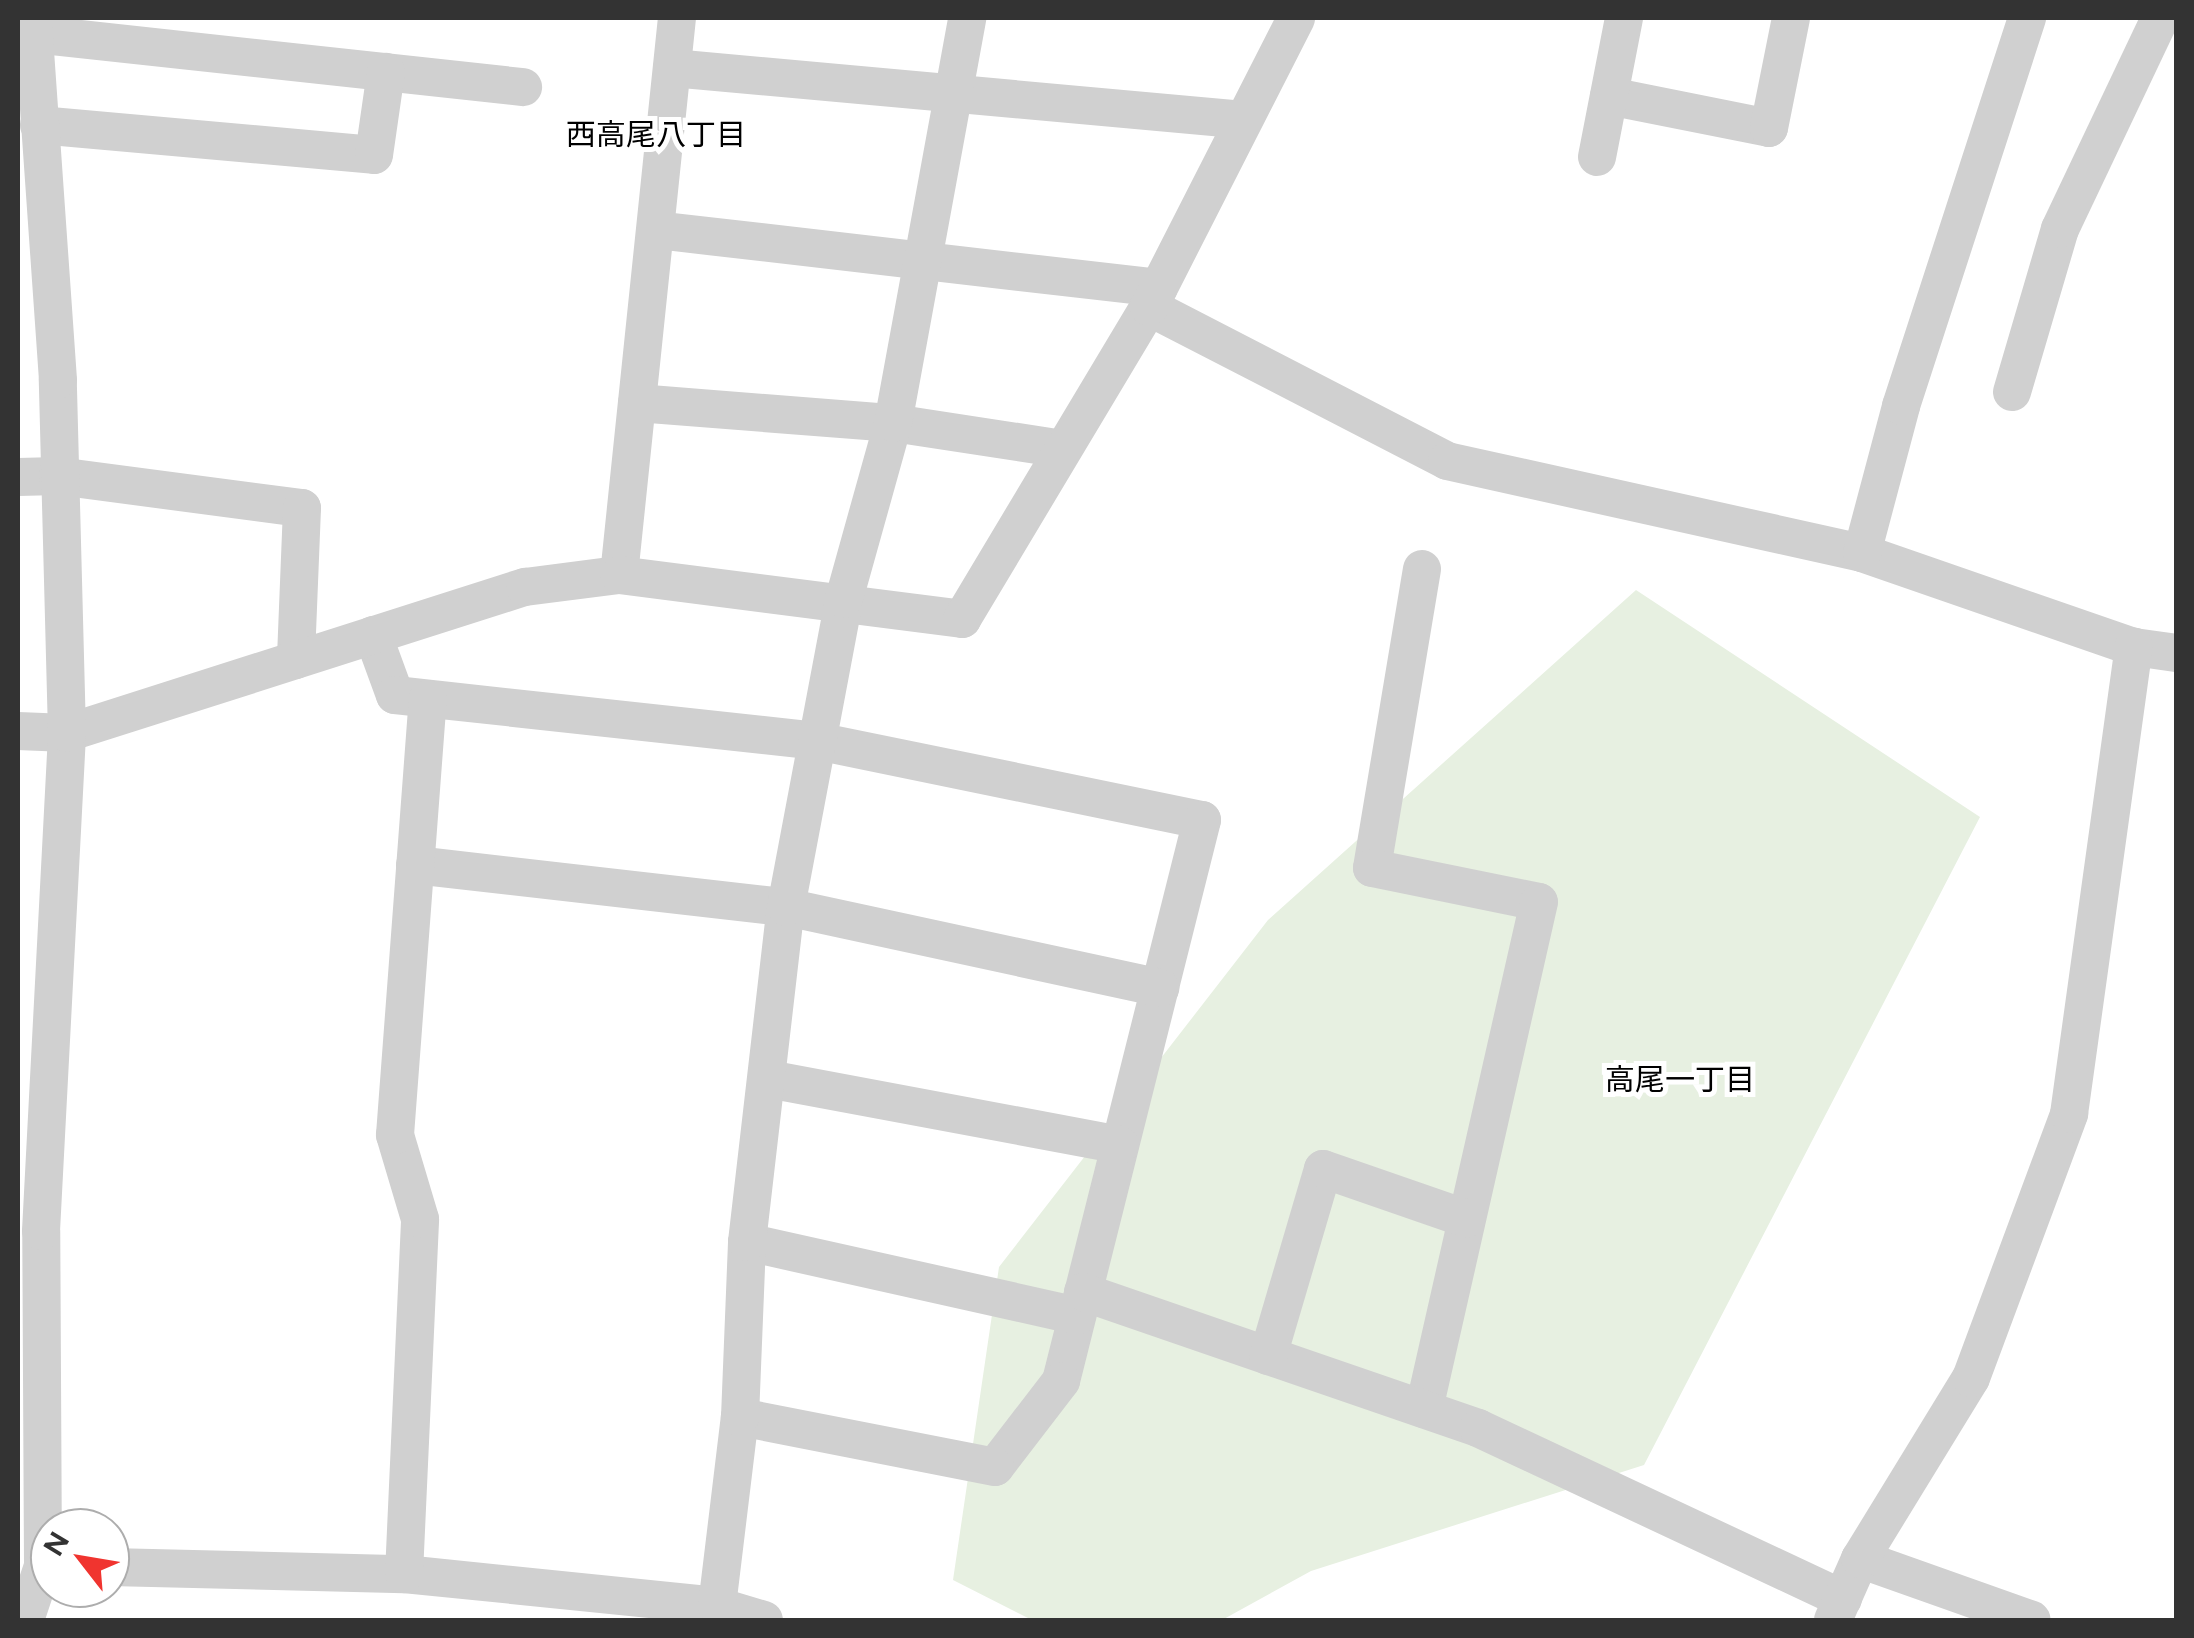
<!DOCTYPE html>
<html>
<head>
<meta charset="utf-8">
<style>
	body { margin:0 }
	#map { position:relative; width:2194px; height:1638px; overflow:hidden; background:#fff; font-family:Figtree,"Noto Sans JP",sans-serif }
	div>[style] { position:absolute }
	.green>* { inset:0; background:#e7f0e1 }
	.street>* { height:38px; margin:-19px; padding:0 19px; transform-origin:19px; border-radius:19px; background:#d0d0d0 }
	span { translate:-50% -50%; white-space:nowrap; text-align:center; line-height:1.15; -webkit-text-stroke:10px #fff; paint-order:stroke }
	.neighbourhood-label { font-size:30px; color:#000 }
	.frame { position:absolute; inset:0; border:20px solid #333; pointer-events:none }
	.north { position:absolute; left:30px; top:1508px; width:100px; height:100px; box-sizing:border-box; background:#fff; border:2px solid #adadad; border-radius:50%; rotate:301deg; font-size:28px; font-weight:700; line-height:40px; text-align:center; color:#333 }
	.north::after { content:''; display:block; margin:auto; width:35px; height:45px; background:#f0342f; clip-path:polygon(50% 0,100% 100%,50% 72%,0 100%) }
</style>
</head>
<body>
<div id="map">
	<div class="green">
		<i style="clip-path:polygon(1636px 590px,1980px 817px,1644px 1465px,1311px 1571px,1222px 1620px,1032px 1620px,953px 1580px,999px 1267px,1268px 920px)"></i>
	</div>
	<div class="street">
		<i style="left:34px;top:34px;width:492px;rotate:6.2deg"></i>
		<i style="left:672px;top:68px;width:574px;rotate:5.19deg"></i>
		<i style="left:1609px;top:96px;width:163px;rotate:11.3deg"></i>
		<i style="left:1769px;top:128px;width:112px;rotate:-78.7deg"></i>
		<i style="left:39px;top:125px;width:336px;rotate:5.1deg"></i>
		<i style="left:374px;top:155px;width:84px;rotate:-81.8deg"></i>
		<i style="left:1597px;top:157px;width:142px;rotate:-79deg"></i>
		<i style="left:656px;top:230px;width:506px;rotate:6.58deg"></i>
		<i style="left:1149px;top:307px;width:335px;rotate:27.3deg"></i>
		<i style="left:1447px;top:461px;width:425px;rotate:12.5deg"></i>
		<i style="left:1862px;top:553px;width:288px;rotate:19.1deg"></i>
		<i style="left:2134px;top:647px;width:42px;rotate:8.1deg"></i>
		<i style="left:2012px;top:392px;width:170px;rotate:-73.6deg"></i>
		<i style="left:2060px;top:229px;width:233px;rotate:-64.6deg"></i>
		<i style="left:637px;top:403px;width:257px;rotate:4.5deg"></i>
		<i style="left:893px;top:423px;width:172px;rotate:8.7deg"></i>
		<i style="left:18px;top:477px;width:40px;rotate:-1.4deg"></i>
		<i style="left:58px;top:476px;width:246px;rotate:7.5deg"></i>
		<i style="left:302px;top:508px;width:152px;rotate:92.3deg"></i>
		<i style="left:1862px;top:553px;width:152px;rotate:-75.1deg"></i>
		<i style="left:1901px;top:406px;width:408px;rotate:-72deg"></i>
		<i style="left:1422px;top:569px;width:303px;rotate:99.5deg"></i>
		<i style="left:1372px;top:868px;width:170px;rotate:11.5deg"></i>
		<i style="left:1539px;top:902px;width:520px;rotate:102.78deg"></i>
		<i style="left:619px;top:575px;width:560px;rotate:-84.06deg"></i>
		<i style="left:373px;top:635px;width:64px;rotate:69.9deg"></i>
		<i style="left:395px;top:695px;width:424px;rotate:6.2deg"></i>
		<i style="left:817px;top:741px;width:393px;rotate:11.6deg"></i>
		<i style="left:1202px;top:820px;width:578px;rotate:104.11deg"></i>
		<i style="left:1061px;top:1381px;width:108px;rotate:127.5deg"></i>
		<i style="left:995px;top:1467px;width:260px;rotate:-168.9deg"></i>
		<i style="left:18px;top:731px;width:49px;rotate:2.3deg"></i>
		<i style="left:67px;top:733px;width:481px;rotate:-17.7deg"></i>
		<i style="left:525px;top:587px;width:95px;rotate:-7.3deg"></i>
		<i style="left:619px;top:575px;width:346px;rotate:7.3deg"></i>
		<i style="left:962px;top:619px;width:364px;rotate:-59.1deg"></i>
		<i style="left:1149px;top:307px;width:324px;rotate:-63deg"></i>
		<i style="left:415px;top:865px;width:373px;rotate:6.5deg"></i>
		<i style="left:786px;top:907px;width:383px;rotate:12.2deg"></i>
		<i style="left:768px;top:1079px;width:358px;rotate:10.6deg"></i>
		<i style="left:747px;top:1242px;width:338px;rotate:12.6deg"></i>
		<i style="left:1083px;top:1292px;width:418px;rotate:19deg"></i>
		<i style="left:1478px;top:1428px;width:403px;rotate:25.1deg"></i>
		<i style="left:1268px;top:1356px;width:195px;rotate:-73.6deg"></i>
		<i style="left:1323px;top:1169px;width:152px;rotate:19.1deg"></i>
		<i style="left:1860px;top:1559px;width:182px;rotate:19.5deg"></i>
		<i style="left:110px;top:1567px;width:294px;rotate:1.4deg"></i>
		<i style="left:404px;top:1574px;width:315px;rotate:5.8deg"></i>
		<i style="left:717px;top:1606px;width:49px;rotate:16.6deg"></i>
		<i style="left:404px;top:1574px;width:355px;rotate:-87.4deg"></i>
		<i style="left:420px;top:1219px;width:88px;rotate:-106.6deg"></i>
		<i style="left:395px;top:1135px;width:437px;rotate:-85.7deg"></i>
		<i style="left:717px;top:1606px;width:190px;rotate:-83.1deg"></i>
		<i style="left:740px;top:1417px;width:175px;rotate:-87.7deg"></i>
		<i style="left:747px;top:1242px;width:337px;rotate:-83.4deg"></i>
		<i style="left:786px;top:907px;width:313px;rotate:-79.3deg"></i>
		<i style="left:844px;top:599px;width:183px;rotate:-74.4deg"></i>
		<i style="left:893px;top:423px;width:412px;rotate:-79.6deg"></i>
		<i style="left:25px;top:1620px;width:57px;rotate:-71.6deg"></i>
		<i style="left:43px;top:1566px;width:335px;rotate:-90.3deg"></i>
		<i style="left:41px;top:1231px;width:499px;rotate:-87deg"></i>
		<i style="left:67px;top:733px;width:353px;rotate:-91.5deg"></i>
		<i style="left:58px;top:380px;width:363px;rotate:-94deg"></i>
		<i style="left:1833px;top:1620px;width:67px;rotate:-66.1deg"></i>
		<i style="left:1860px;top:1559px;width:212px;rotate:-58.5deg"></i>
		<i style="left:1971px;top:1378px;width:282px;rotate:-69.6deg"></i>
		<i style="left:2069px;top:1114px;width:472px;rotate:-82.1deg"></i>
	</div>
	<div class="neighbourhood-label">
		<span style="left:656px;top:135px">西高尾八丁目</span>
		<span style="left:1680px;top:1080px">高尾一丁目</span>
	</div>
	<div class="frame"></div>
	<div class="north">N</div>
</div>
</body>
</html>
